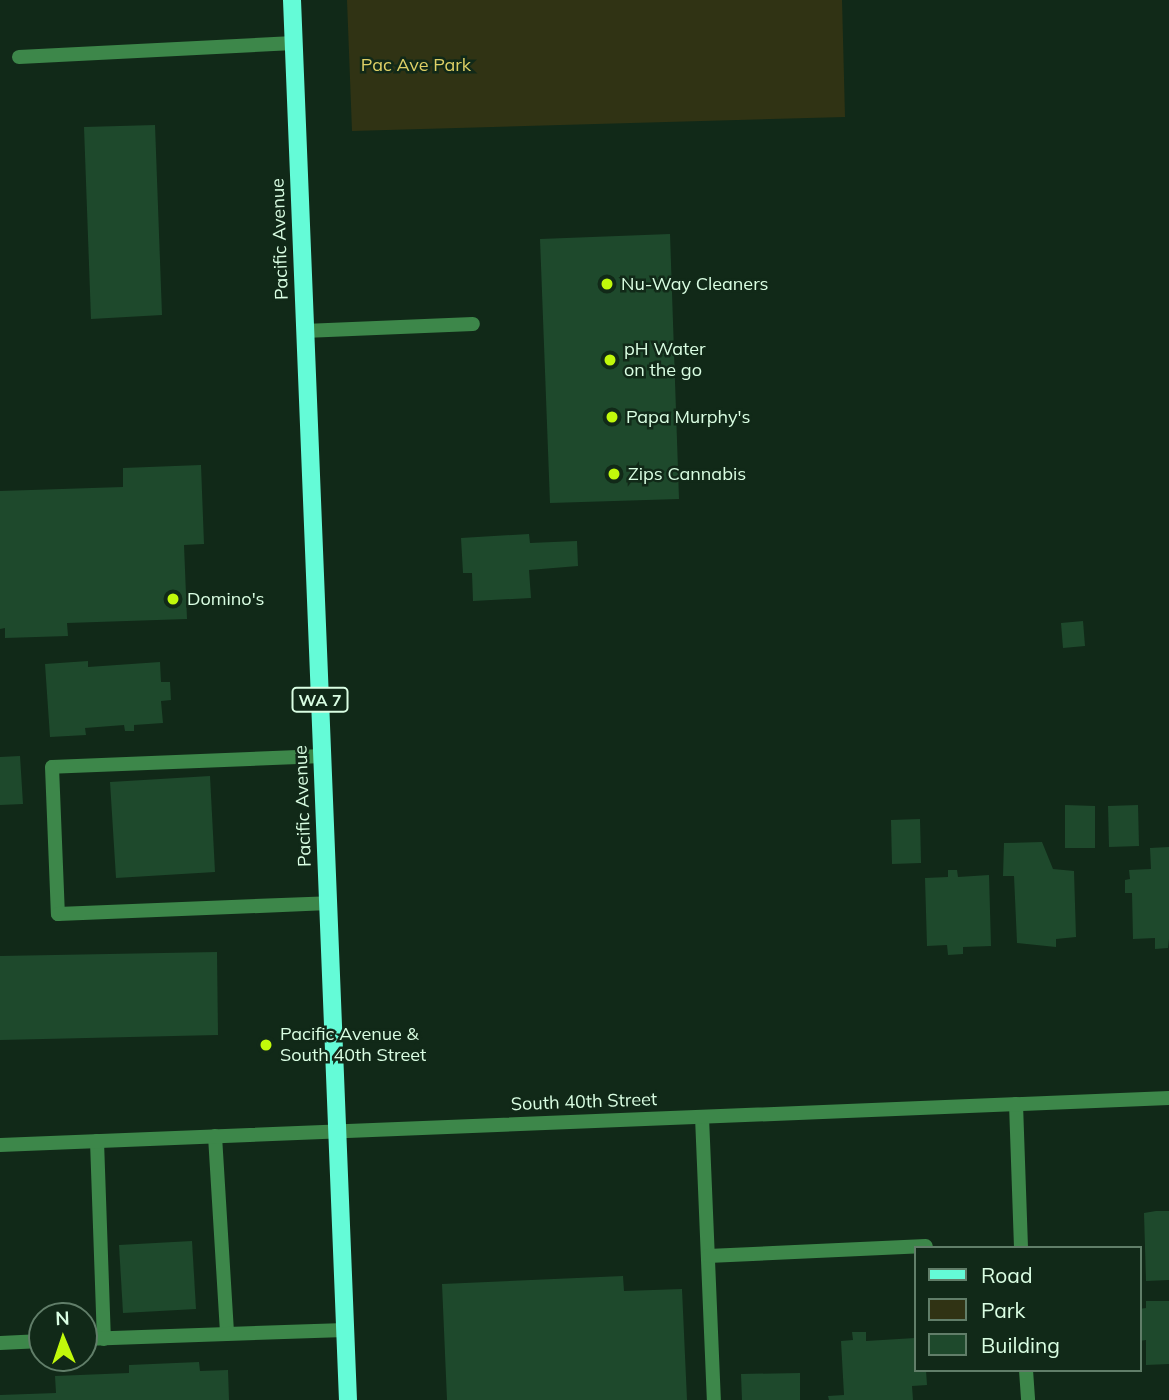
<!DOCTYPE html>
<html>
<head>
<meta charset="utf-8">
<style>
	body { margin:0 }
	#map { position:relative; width:1169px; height:1400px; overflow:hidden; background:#112918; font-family:Mulish,sans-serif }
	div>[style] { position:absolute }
	.green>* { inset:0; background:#303314 }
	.building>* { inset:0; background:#1e492c }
	.lane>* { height:14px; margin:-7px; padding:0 7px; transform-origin:7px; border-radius:7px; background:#3d874a }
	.street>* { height:14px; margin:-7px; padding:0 7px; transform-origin:7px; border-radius:7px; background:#3d874a }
	.primary>* { height:18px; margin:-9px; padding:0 9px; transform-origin:9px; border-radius:9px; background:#64fbd7 }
	.dots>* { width:19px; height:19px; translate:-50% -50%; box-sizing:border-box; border:4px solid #112918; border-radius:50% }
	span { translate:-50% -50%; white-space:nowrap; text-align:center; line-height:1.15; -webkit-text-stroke:5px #112918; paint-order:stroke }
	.shield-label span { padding:2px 5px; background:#112918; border:2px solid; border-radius:5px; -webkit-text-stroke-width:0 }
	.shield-label { font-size:16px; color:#dafee3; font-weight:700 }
	.park-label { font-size:18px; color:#ded066 }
	.street-label { font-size:18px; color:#dafee3 }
	.poi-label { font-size:18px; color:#dafee3 }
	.left { translate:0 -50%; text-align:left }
	.legend { position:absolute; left:914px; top:1246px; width:228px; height:126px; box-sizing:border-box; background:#112918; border:2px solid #617e69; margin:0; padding:9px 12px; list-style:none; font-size:21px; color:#dafee3 }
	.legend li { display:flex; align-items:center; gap:14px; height:35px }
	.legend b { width:35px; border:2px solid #617e69 }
	.north { position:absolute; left:28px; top:1302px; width:70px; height:70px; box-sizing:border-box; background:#112918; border:2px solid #617e69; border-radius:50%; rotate:358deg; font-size:19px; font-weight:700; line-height:28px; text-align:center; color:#dafee3 }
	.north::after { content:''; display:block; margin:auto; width:24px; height:32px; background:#c1f90b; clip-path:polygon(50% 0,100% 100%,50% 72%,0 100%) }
</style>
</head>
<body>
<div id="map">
	<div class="green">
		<i style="clip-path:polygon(347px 0,842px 0,845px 117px,352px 131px)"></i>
	</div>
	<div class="building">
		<i style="clip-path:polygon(155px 125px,162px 315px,91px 319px,84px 127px)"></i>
		<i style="clip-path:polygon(670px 234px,679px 499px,550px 503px,540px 239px)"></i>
		<i style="clip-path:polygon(201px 465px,204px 544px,184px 545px,187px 619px,67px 623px,68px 636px,5px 638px,5px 628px,0 629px,0 491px,123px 487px,123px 468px)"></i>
		<i style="clip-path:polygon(529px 534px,530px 543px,577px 541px,578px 566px,529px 570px,531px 598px,473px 601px,472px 573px,463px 573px,461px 538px)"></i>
		<i style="clip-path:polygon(1083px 621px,1085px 646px,1063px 648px,1061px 623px)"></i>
		<i style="clip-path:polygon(88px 661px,88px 667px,160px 662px,161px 682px,170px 682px,171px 700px,161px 701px,163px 723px,134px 725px,134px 731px,125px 731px,124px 725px,85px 728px,86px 735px,50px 737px,45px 664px)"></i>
		<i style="clip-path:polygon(20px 756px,23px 804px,0 805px,0 757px)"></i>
		<i style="clip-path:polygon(210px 776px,215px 872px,116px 878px,110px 782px)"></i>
		<i style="clip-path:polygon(1065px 805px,1095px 806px,1095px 848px,1065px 848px)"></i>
		<i style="clip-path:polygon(1138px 805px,1139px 846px,1109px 847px,1108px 806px)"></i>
		<i style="clip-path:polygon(920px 819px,921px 863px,892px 864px,891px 820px)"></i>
		<i style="clip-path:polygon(1042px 842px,1053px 869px,1074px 871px,1076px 937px,1056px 939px,1056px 947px,1017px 943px,1014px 876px,1003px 876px,1004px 843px)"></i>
		<i style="clip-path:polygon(1169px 847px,1169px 939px,1168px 948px,1155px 949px,1155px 938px,1133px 939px,1132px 893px,1125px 893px,1125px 880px,1130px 879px,1129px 870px,1151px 869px,1150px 848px)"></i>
		<i style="clip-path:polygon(948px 870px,957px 870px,958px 877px,989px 875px,991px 946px,963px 947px,963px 954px,948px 955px,947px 945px,927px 946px,925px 878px,948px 877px)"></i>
		<i style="clip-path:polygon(217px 952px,218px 1035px,0 1040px,0 956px)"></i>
		<i style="clip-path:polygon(1156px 1211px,1169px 1211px,1169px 1280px,1146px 1281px,1144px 1213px)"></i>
		<i style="clip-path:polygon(192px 1241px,196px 1309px,123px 1313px,119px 1245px)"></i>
		<i style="clip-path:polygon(623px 1276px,624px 1291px,682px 1289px,687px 1400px,447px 1400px,442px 1284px)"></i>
		<i style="clip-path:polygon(1146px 1301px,1169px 1301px,1169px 1364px,1146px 1365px,1146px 1340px,1139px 1341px,1139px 1309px,1146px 1308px)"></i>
		<i style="clip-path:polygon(852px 1332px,866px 1332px,866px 1341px,915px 1338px,915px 1370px,926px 1370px,927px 1385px,912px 1386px,913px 1400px,829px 1400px,828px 1396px,844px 1395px,841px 1341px,853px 1340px)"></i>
		<i style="clip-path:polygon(199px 1362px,200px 1371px,228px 1370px,229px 1400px,0 1400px,0 1395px,56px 1393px,55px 1376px,129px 1373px,129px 1365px)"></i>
		<i style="clip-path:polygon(800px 1373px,800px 1400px,742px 1400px,741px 1374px)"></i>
	</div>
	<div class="lane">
		<i style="left:19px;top:57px;width:275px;rotate:-2.9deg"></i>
		<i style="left:304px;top:331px;width:169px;rotate:-2.4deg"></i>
		<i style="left:323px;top:756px;width:271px;rotate:177.7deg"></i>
		<i style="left:52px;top:767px;width:147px;rotate:87.7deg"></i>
		<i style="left:58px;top:914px;width:271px;rotate:-2.3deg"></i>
		<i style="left:702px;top:1117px;width:283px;rotate:87.6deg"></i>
		<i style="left:215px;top:1136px;width:198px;rotate:86.5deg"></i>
		<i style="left:97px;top:1141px;width:198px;rotate:88deg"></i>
		<i style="left:708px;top:1256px;width:218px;rotate:-2.6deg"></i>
		<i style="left:84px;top:1339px;width:261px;rotate:-2deg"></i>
		<i style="left:0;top:1343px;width:42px;rotate:-2.7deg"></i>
	</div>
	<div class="street">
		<i style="left:1016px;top:1104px;width:144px;rotate:88deg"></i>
		<i style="left:0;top:1145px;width:1170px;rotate:-2.3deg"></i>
		<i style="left:1026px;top:1370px;width:30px;rotate:86deg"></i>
	</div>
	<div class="primary">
		<i style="left:292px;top:0;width:1401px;rotate:87.71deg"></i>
	</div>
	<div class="dots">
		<i style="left:607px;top:284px;background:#c1f90b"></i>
		<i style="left:610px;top:360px;background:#c1f90b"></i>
		<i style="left:612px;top:417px;background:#c1f90b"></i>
		<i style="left:614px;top:474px;background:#c1f90b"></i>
		<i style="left:173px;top:599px;background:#c1f90b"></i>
		<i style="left:266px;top:1045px;background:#c1f90b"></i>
	</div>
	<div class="shield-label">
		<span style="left:320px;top:700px">WA 7</span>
	</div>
	<div class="park-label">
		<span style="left:416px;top:65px">Pac Ave Park</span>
	</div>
	<div class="street-label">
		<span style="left:280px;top:239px;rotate:-92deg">Pacific Avenue</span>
		<span style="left:303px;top:806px;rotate:-92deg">Pacific Avenue</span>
		<span style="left:584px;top:1102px;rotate:-2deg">South 40th Street</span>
	</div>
	<div class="poi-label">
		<span class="left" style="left:621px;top:284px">Nu-Way Cleaners</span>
		<span class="left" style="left:624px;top:360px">pH Water<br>on the go</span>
		<span class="left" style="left:626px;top:417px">Papa Murphy's</span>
		<span class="left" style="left:628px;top:474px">Zips Cannabis</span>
		<span class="left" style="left:187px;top:599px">Domino's</span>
		<span class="left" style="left:280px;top:1045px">Pacific Avenue &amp;<br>South 40th Street</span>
	</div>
	<ul class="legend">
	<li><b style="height:9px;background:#64fbd7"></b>Road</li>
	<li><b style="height:19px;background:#303314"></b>Park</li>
	<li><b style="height:19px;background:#1e492c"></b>Building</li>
	</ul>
	<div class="north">N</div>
</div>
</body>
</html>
